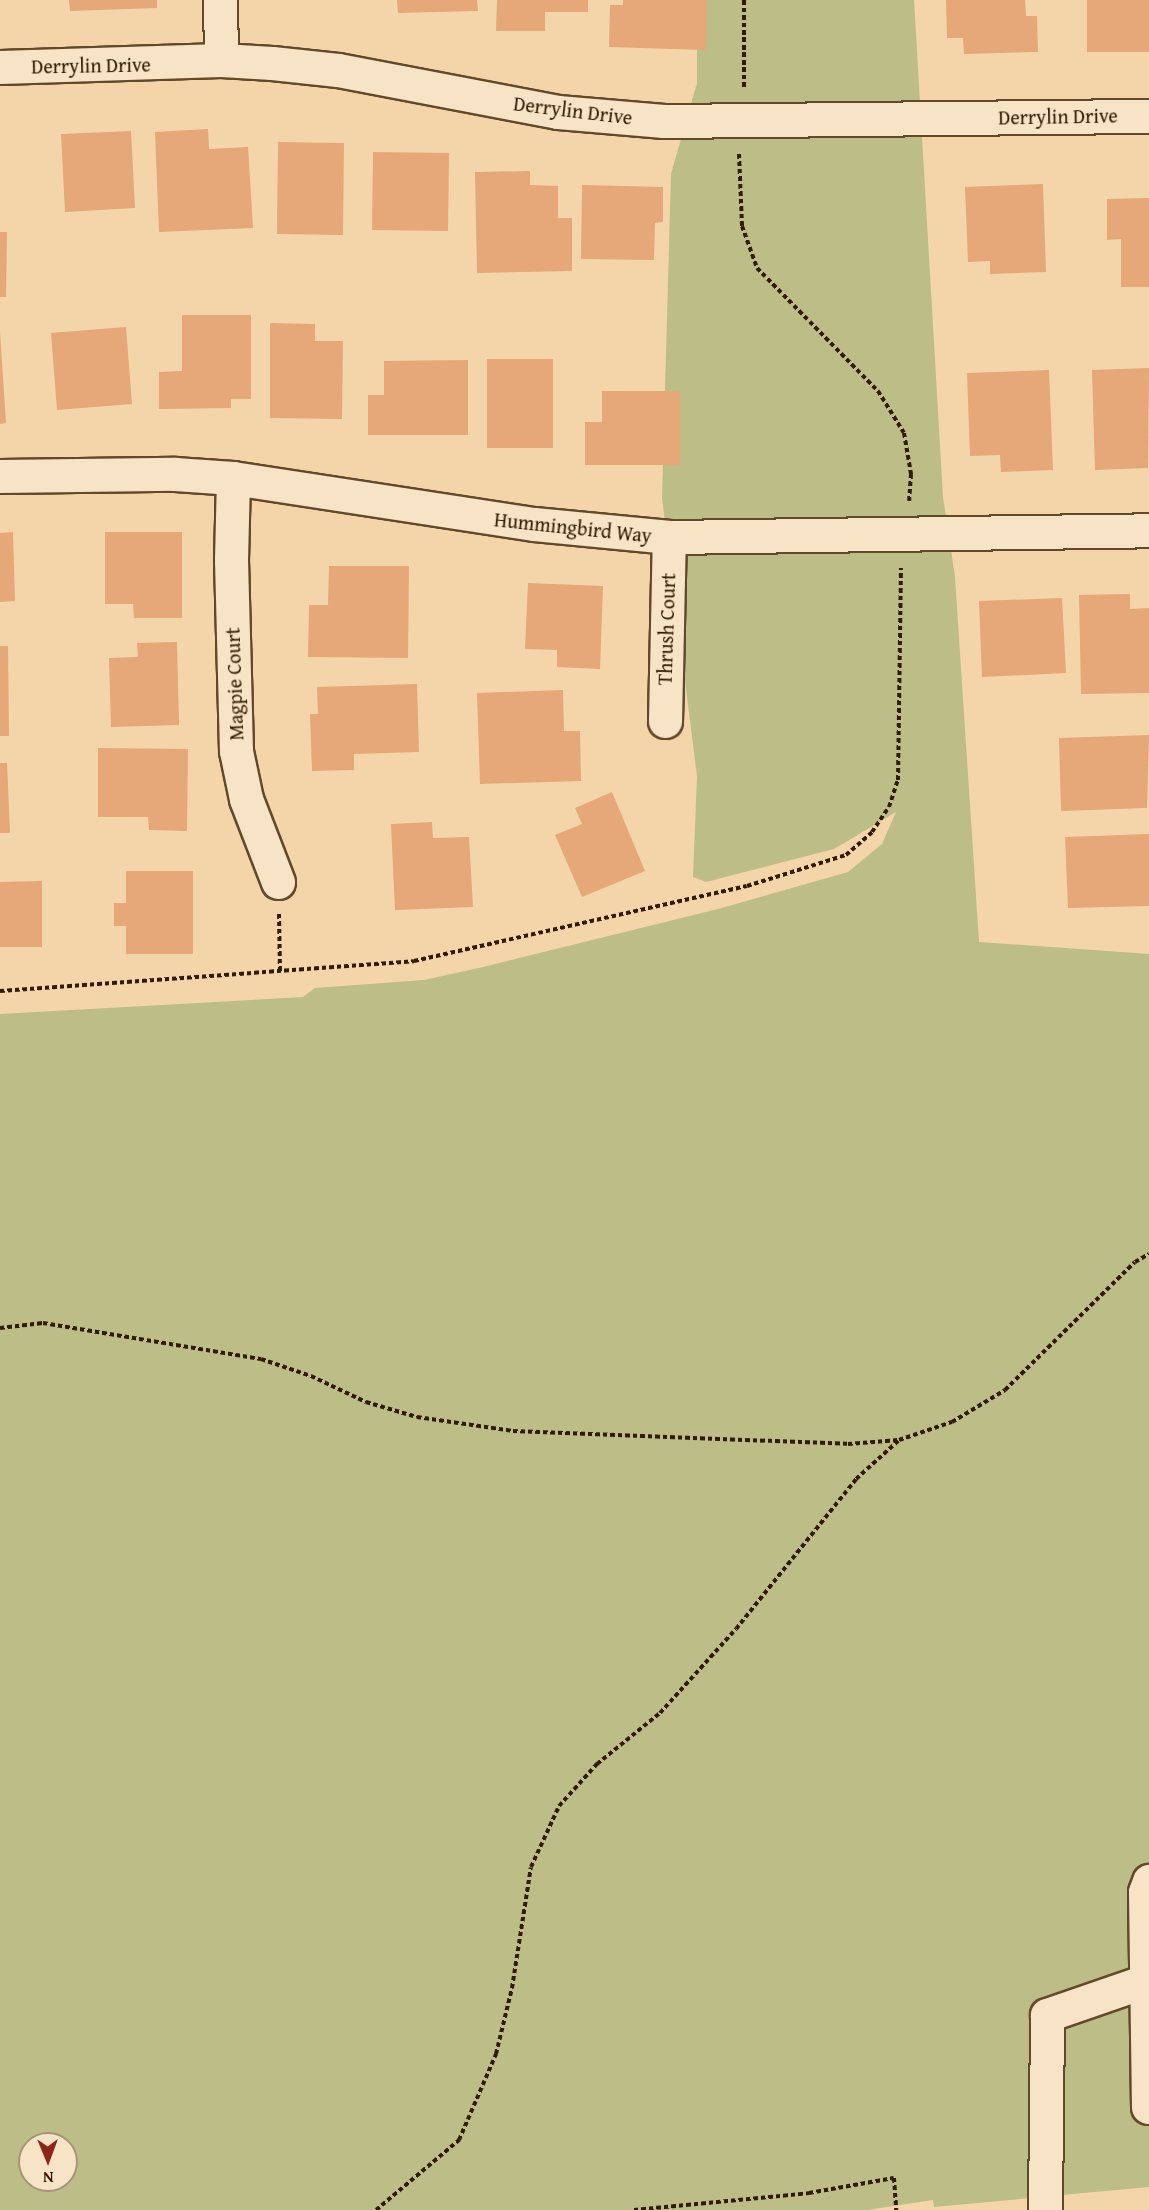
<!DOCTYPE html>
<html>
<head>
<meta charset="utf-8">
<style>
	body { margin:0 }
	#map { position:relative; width:1149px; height:2210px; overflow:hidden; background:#f3d5a9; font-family:"Gentium Book Plus",serif }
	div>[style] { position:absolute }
	.green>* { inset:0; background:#bcbd87 }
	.building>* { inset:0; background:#e6a779 }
	.path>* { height:4px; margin-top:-2px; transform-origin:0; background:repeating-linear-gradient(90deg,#311a00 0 4.5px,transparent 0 7.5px) }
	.roads { filter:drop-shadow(2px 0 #62492a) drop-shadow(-2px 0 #62492a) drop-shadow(0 2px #62492a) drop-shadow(0 -2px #62492a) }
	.minor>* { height:33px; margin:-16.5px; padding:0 16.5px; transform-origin:16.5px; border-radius:16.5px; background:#f7e4c7 }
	span { translate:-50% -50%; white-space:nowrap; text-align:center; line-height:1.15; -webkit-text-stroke:4.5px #f7e4c7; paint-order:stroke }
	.street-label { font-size:20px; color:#311a00 }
	.north { position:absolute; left:18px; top:2132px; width:60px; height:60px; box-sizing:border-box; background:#f7e4c7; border:2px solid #a89377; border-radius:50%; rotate:179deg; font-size:16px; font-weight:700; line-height:24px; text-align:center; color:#311a00 }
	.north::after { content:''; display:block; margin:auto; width:21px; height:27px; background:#8f2418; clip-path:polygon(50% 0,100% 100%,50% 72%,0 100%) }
</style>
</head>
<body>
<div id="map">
	<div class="green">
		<i style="clip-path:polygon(evenodd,697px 0,914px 0,943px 497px,955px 577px,979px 942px,1149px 954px,1149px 2187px,934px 2207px,933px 2200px,867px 2210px,0 2210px,0 1014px,303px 997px,315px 988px,424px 980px,483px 967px,718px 909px,848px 872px,882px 844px,896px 812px,834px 849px,706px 882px,693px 877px,697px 776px,662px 498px,671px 174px,697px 83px,697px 0,30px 2144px,66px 2144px,66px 2180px,30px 2180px,30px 2144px)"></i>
	</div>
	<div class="building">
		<i style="clip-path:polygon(69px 0,157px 0,157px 8px,70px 11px)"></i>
		<i style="clip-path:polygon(397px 0,477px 0,478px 11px,398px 13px)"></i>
		<i style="clip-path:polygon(497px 0,588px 0,588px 12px,545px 12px,545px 31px,496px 31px)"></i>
		<i style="clip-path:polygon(623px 0,707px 0,706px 50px,609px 47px,610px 5px,623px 5px)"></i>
		<i style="clip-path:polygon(946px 0,1025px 0,1026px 16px,1037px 16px,1038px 52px,964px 54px,963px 38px,947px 38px)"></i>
		<i style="clip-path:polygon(1087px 0,1149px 0,1149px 52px,1087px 52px)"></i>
		<i style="clip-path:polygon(208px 129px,209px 149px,248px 147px,253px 228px,159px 232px,155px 132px)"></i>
		<i style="clip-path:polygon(131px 131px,135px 208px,65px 212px,61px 134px)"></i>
		<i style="clip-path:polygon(278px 142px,344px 143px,343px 235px,277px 234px)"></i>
		<i style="clip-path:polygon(373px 152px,449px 153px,448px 231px,372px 230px)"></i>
		<i style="clip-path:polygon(530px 171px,530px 185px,558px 186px,558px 218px,572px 218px,572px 271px,477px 273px,475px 172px)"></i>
		<i style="clip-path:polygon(1043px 184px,1046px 272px,990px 274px,990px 261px,968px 262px,965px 187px)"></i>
		<i style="clip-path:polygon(582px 185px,663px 187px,663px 222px,655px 223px,654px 260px,581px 259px)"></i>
		<i style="clip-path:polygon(1149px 198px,1149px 287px,1121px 287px,1121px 239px,1107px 240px,1107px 199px)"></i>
		<i style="clip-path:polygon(0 232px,7px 232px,6px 297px,0 297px)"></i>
		<i style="clip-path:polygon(182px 315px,251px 315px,251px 399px,231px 399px,231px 408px,159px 409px,159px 372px,182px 371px)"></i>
		<i style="clip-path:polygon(270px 323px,315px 324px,315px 341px,343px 341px,342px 419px,270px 418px)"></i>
		<i style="clip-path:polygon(126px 327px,132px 404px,57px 410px,51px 333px)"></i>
		<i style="clip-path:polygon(0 332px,6px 423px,0 424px)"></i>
		<i style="clip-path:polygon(487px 359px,553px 359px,553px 448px,487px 448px)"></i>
		<i style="clip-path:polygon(468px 360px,468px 435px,368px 435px,368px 395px,384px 395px,384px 361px)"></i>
		<i style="clip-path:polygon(1149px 368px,1148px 468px,1095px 470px,1092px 370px)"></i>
		<i style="clip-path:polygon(1049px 370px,1053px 470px,1001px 472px,1000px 455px,970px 456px,967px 373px)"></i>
		<i style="clip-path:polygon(602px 391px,680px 391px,680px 465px,585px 465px,585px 422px,602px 422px)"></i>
		<i style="clip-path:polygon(13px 532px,15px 601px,0 602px,0 533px)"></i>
		<i style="clip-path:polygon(105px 532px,182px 532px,182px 618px,134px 618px,133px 604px,105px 604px)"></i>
		<i style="clip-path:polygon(329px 566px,409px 566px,408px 658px,308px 657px,309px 605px,328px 605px)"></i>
		<i style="clip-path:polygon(528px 583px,603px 586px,600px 669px,557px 667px,557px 650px,525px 649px)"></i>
		<i style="clip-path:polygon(1130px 594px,1130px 609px,1149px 608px,1149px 693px,1081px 694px,1079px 595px)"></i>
		<i style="clip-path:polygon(1062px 598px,1066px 673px,982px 677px,979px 601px)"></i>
		<i style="clip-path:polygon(177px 642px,179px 725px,111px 727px,109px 658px,138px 657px,137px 643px)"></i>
		<i style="clip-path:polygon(0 646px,8px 646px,9px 736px,0 736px)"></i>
		<i style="clip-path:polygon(417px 684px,419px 752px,354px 754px,354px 770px,312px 771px,310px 714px,318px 714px,317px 687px)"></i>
		<i style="clip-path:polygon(563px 690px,564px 731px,580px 731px,581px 781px,480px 784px,477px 693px)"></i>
		<i style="clip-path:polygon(1149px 735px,1147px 808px,1061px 811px,1059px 738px)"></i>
		<i style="clip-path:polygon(98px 748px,188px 749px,187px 831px,149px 830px,148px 817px,98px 817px)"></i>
		<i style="clip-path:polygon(0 763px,7px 763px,10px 833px,0 833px)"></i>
		<i style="clip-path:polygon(612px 792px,645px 871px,582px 897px,555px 835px,582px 824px,575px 808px)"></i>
		<i style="clip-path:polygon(432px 822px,433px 838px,469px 837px,473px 907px,395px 910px,391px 824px)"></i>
		<i style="clip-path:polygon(1149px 834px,1149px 906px,1068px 908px,1065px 837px)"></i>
		<i style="clip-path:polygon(126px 871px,193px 871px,193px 954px,126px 954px,126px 926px,114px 926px,114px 903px,126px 903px)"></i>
		<i style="clip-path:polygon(42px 881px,42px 947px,0 947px,0 882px)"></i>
	</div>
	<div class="path">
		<i style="left:744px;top:87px;width:87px;rotate:-90deg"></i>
		<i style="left:739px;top:154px;width:72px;rotate:87.6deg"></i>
		<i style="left:742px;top:226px;width:45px;rotate:70.3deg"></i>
		<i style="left:757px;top:268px;width:173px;rotate:45.5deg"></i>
		<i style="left:878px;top:391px;width:49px;rotate:58.2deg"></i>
		<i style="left:904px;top:433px;width:42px;rotate:80.3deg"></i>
		<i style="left:911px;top:474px;width:27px;rotate:94deg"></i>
		<i style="left:279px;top:914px;width:59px;rotate:89deg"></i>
		<i style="left:0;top:991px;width:415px;rotate:-4.1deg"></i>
		<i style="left:414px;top:961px;width:341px;rotate:-12.7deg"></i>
		<i style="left:747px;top:886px;width:104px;rotate:-17.4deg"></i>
		<i style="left:846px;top:855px;width:35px;rotate:-41deg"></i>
		<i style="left:872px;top:832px;width:30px;rotate:-56deg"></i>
		<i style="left:889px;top:807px;width:28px;rotate:-72deg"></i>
		<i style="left:898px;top:780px;width:212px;rotate:-89.2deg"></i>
		<i style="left:0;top:1328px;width:43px;rotate:-6.6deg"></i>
		<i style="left:43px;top:1323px;width:221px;rotate:9.4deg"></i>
		<i style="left:261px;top:1359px;width:53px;rotate:18.8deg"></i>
		<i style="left:311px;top:1376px;width:61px;rotate:25.3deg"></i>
		<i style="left:366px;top:1402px;width:53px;rotate:16.4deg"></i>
		<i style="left:417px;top:1417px;width:97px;rotate:8.3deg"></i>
		<i style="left:513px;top:1431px;width:335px;rotate:2.2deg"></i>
		<i style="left:848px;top:1444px;width:51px;rotate:-4.5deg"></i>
		<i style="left:899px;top:1440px;width:56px;rotate:-18.8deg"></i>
		<i style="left:952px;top:1422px;width:62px;rotate:-31.1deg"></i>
		<i style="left:1005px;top:1390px;width:182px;rotate:-44.6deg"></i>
		<i style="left:1135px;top:1262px;width:16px;rotate:-30deg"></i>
		<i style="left:376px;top:2210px;width:109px;rotate:-40.1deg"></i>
		<i style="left:459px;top:2140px;width:94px;rotate:-66.7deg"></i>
		<i style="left:496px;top:2054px;width:68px;rotate:-76.4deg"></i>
		<i style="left:512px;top:1988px;width:122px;rotate:-81.1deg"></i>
		<i style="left:531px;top:1867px;width:67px;rotate:-65.3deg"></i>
		<i style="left:559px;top:1806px;width:57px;rotate:-47.9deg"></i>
		<i style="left:597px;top:1764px;width:81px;rotate:-39deg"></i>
		<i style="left:660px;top:1713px;width:113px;rotate:-47.9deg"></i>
		<i style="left:736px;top:1629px;width:192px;rotate:-51.3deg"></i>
		<i style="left:856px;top:1479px;width:57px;rotate:-42.1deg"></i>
		<i style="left:634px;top:2210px;width:176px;rotate:-5.5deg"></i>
		<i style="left:809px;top:2193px;width:86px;rotate:-10deg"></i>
		<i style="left:894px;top:2178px;width:32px;rotate:86deg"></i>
	</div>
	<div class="roads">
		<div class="minor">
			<i style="left:220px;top:0;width:60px;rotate:89deg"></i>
			<i style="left:0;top:67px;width:221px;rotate:-1.8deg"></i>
			<i style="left:221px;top:60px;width:51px;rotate:3.4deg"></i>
			<i style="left:272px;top:63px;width:66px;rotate:6.1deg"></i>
			<i style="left:338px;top:70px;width:224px;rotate:10.8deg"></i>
			<i style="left:558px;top:112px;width:106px;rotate:4.9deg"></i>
			<i style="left:664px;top:121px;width:485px;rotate:-0.6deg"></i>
			<i style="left:0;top:476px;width:175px;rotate:-0.7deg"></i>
			<i style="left:175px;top:474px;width:58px;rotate:3.9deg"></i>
			<i style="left:233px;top:478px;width:304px;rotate:8.7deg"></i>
			<i style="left:534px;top:524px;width:136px;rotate:5.5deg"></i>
			<i style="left:669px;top:537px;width:480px;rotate:-0.8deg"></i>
			<i style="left:233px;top:478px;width:82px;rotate:91.4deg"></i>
			<i style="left:231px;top:560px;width:191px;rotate:88.5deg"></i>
			<i style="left:236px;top:751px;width:49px;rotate:78.2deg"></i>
			<i style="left:246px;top:799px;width:89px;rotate:68.9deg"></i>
			<i style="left:665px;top:721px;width:184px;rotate:-88.8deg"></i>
			<i style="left:1148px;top:2107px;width:215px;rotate:-90.8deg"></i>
			<i style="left:1145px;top:1892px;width:12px;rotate:-70deg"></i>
			<i style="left:1045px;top:2210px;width:195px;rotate:-89.4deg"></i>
			<i style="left:1047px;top:2015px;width:105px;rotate:-19deg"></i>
		</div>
	</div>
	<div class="street-label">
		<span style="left:91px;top:65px;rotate:-1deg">Derrylin Drive</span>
		<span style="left:573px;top:110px;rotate:7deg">Derrylin Drive</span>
		<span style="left:1058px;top:116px;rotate:-1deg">Derrylin Drive</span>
		<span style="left:573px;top:527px;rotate:6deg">Hummingbird Way</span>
		<span style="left:666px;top:629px;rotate:-88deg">Thrush Court</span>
		<span style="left:234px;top:684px;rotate:-92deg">Magpie Court</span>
	</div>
	<div class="north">N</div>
</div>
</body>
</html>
